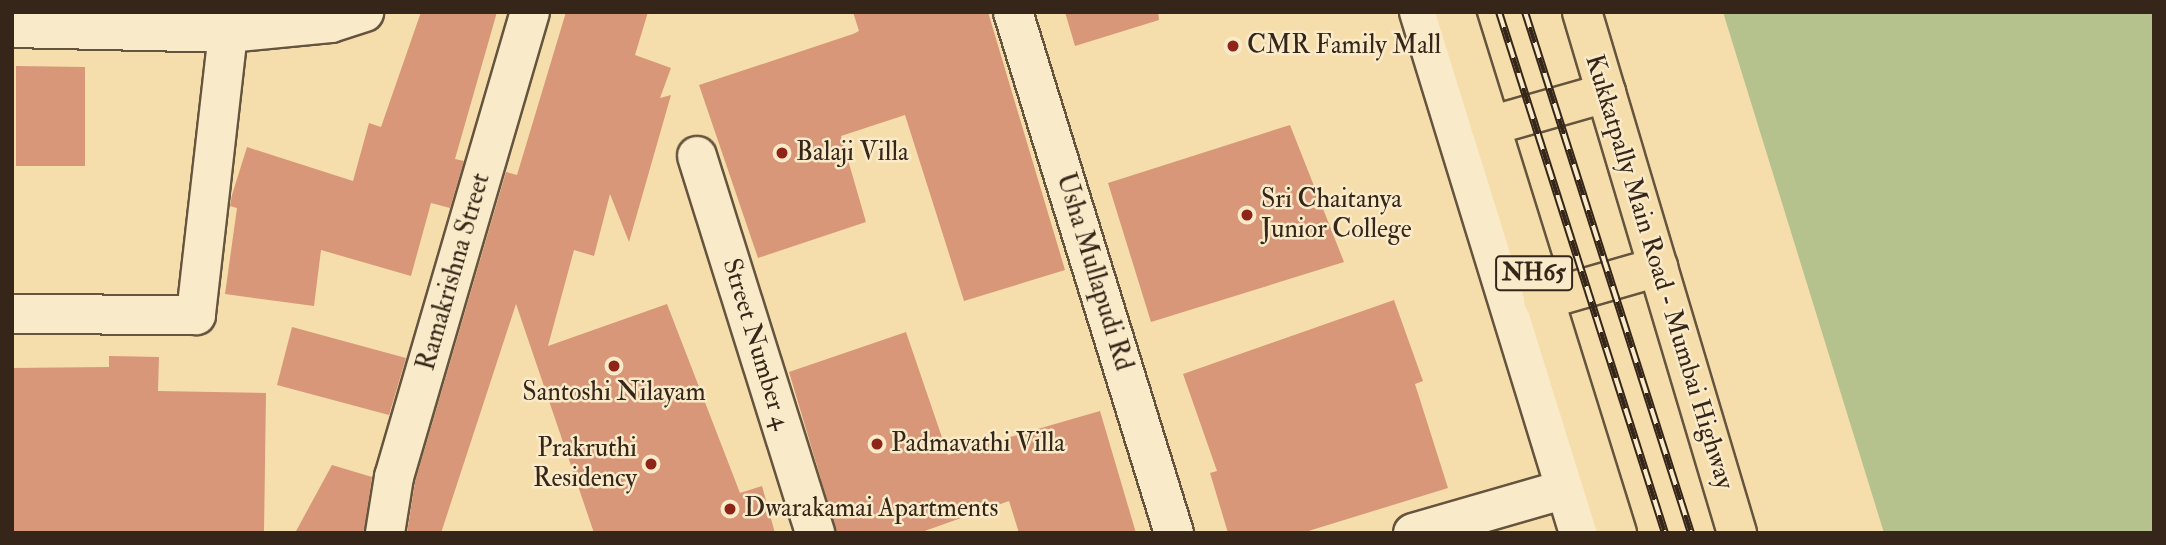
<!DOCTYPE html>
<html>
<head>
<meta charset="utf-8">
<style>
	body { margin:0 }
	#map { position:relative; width:2166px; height:545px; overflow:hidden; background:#f6deac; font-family:"IM FELL Double Pica",serif }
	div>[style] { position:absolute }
	.green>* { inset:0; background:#b6c28e }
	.building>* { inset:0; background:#d79778 }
	.roads { filter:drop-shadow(2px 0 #65543e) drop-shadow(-2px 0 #65543e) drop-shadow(0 2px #65543e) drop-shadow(0 -2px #65543e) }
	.street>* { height:38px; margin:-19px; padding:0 19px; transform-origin:19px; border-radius:19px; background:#f9eac9 }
	.highway>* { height:38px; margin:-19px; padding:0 19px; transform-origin:19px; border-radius:19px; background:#f6deac }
	.rail>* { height:8px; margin-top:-4px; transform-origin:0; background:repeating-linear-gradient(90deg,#f9eac9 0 16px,#352619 0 32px); box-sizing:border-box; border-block:2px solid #352619 }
	.dots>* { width:19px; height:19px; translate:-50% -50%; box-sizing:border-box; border:4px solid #f9eac9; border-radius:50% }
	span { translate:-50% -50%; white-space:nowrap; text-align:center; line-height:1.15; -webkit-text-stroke:5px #f9eac9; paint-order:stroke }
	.shield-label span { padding:2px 5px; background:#f9eac9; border:2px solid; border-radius:5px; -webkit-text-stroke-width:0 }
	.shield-label { font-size:24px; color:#352619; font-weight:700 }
	.poi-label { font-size:26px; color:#352619 }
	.left { translate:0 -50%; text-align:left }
	.right { translate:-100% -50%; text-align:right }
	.street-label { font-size:26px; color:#352619 }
	.frame { position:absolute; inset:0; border:14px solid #352619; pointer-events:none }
</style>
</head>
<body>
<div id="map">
	<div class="green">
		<i style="clip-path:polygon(1723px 12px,2154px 12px,2154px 533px,1884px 533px)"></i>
	</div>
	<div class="building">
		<i style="clip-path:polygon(421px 12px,497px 12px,455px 159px,464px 161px,450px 208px,431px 203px,411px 276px,321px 250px,314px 306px,225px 294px,237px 208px,230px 206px,232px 195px,247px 147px,353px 181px,369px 123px,381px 127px)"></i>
		<i style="clip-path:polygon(566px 12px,648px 12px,635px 55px,671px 68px,660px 98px,671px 95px,629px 242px,610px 194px,594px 256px,574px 250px,548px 346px,667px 304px,740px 493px,762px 486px,775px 533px,594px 533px,516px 304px,441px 533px,407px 533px,415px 482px,506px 172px,517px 175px)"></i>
		<i style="clip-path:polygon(853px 12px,988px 12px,1065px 270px,964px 301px,905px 115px,841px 136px,866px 222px,758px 258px,699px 85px,853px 34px,859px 31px)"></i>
		<i style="clip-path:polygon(1065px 12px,1158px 12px,1159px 20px,1075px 46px)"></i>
		<i style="clip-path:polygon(16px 66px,85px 67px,85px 166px,16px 166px)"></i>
		<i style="clip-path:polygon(1290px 125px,1344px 262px,1151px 322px,1108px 183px)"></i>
		<i style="clip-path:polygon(1394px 300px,1423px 381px,1415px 384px,1448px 488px,1302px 533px,1228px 533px,1210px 473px,1217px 471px,1183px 374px)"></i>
		<i style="clip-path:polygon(292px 327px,406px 358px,389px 415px,277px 385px)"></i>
		<i style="clip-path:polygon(906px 332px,948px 455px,1100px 411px,1136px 533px,1019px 533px,1009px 501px,919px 533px,837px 533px,789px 372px)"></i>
		<i style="clip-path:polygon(109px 356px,159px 357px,158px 391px,266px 393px,264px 533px,12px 533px,12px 368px,109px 367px)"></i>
		<i style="clip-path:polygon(332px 465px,372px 477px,364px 533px,295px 533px)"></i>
	</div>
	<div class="roads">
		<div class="street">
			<i style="left:1013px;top:12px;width:545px;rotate:72.83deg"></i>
			<i style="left:1419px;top:12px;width:545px;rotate:72.93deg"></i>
			<i style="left:12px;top:28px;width:216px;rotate:1.3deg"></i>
			<i style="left:228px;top:33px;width:284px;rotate:96.5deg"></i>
			<i style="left:196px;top:315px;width:184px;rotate:-179.7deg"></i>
			<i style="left:228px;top:33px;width:103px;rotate:-5.5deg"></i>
			<i style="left:331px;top:23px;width:35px;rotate:-18deg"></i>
			<i style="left:697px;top:156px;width:395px;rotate:72.6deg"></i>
			<i style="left:385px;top:533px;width:57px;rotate:-80.9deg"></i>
			<i style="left:394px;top:477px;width:484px;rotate:-73.7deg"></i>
			<i style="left:1413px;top:533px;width:184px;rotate:-16.1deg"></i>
		</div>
		<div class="highway">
			<i style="left:1455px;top:12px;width:546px;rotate:72.73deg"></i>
			<i style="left:1582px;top:12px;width:544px;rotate:73.43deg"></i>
			<i style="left:1490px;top:126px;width:121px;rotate:-15.9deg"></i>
			<i style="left:1543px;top:300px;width:120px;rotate:-16deg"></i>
		</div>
	</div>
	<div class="rail">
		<i style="left:1499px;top:12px;width:547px;rotate:72.33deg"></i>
		<i style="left:1525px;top:12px;width:547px;rotate:72.33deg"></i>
	</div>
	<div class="dots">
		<i style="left:1233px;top:46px;background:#8f2418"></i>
		<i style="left:782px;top:153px;background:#8f2418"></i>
		<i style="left:1247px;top:215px;background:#8f2418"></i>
		<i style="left:614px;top:366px;background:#8f2418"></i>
		<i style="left:877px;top:444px;background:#8f2418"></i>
		<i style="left:651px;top:464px;background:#8f2418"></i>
		<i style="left:730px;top:509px;background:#8f2418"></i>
	</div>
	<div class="shield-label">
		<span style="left:1534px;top:273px">NH65</span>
	</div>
	<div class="poi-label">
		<span class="left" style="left:1247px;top:46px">CMR Family Mall</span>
		<span class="left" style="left:796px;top:153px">Balaji Villa</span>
		<span class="left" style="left:1261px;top:215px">Sri Chaitanya<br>Junior College</span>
		<span style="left:614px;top:393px">Santoshi Nilayam</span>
		<span class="left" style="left:891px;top:444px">Padmavathi Villa</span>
		<span class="right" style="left:637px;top:464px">Prakruthi<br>Residency</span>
		<span class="left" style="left:744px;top:509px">Dwarakamai Apartments</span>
	</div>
	<div class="street-label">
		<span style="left:454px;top:272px;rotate:-74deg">Ramakrishna Street</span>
		<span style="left:1094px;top:272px;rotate:73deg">Usha Mullapudi Rd</span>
		<span style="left:1659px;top:272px;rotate:73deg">Kukkatpally Main Road - Mumbai Highway</span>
		<span style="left:756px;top:344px;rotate:73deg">Street Number 4</span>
	</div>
	<div class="frame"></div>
</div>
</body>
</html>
